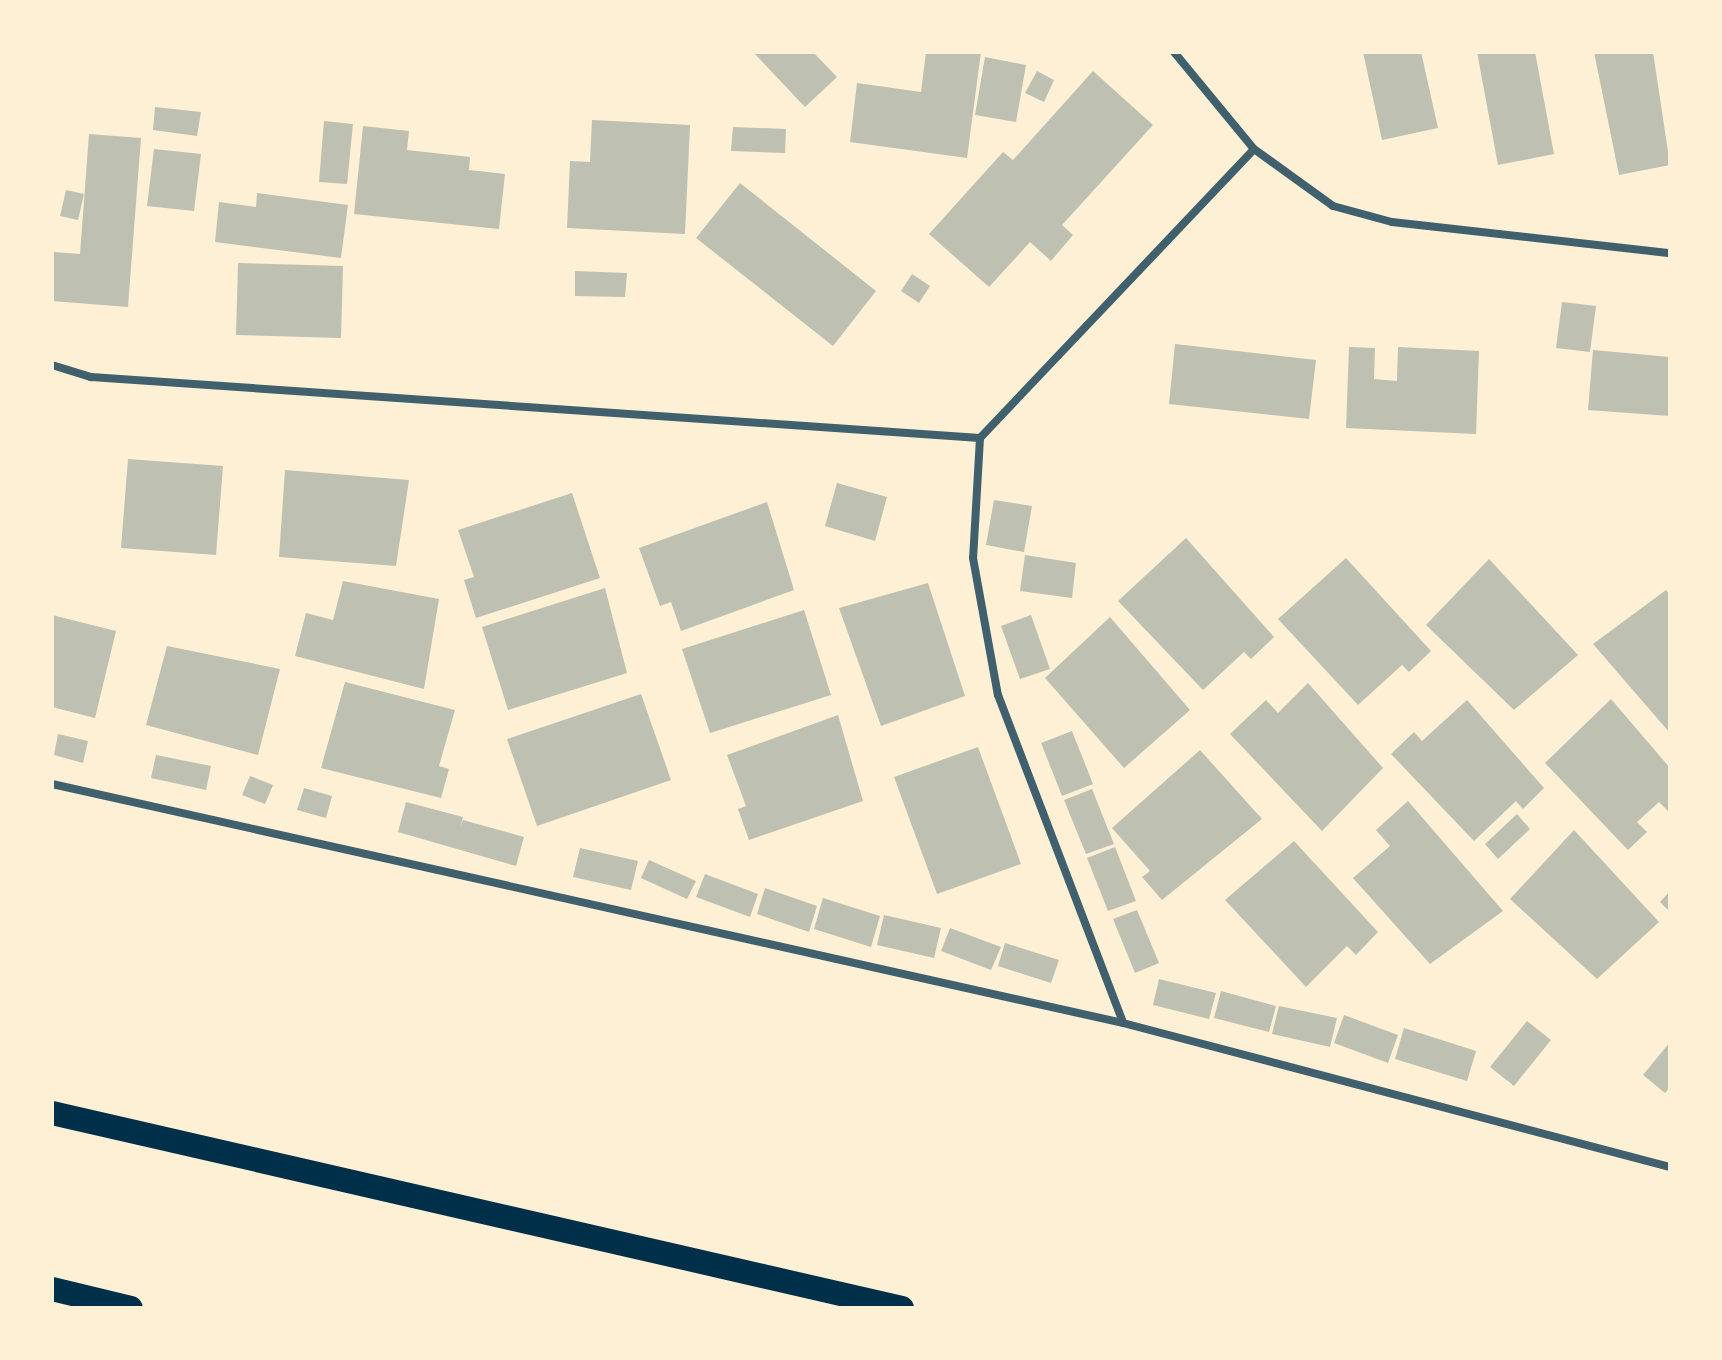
<!DOCTYPE html>
<html>
<head>
<meta charset="utf-8">
<style>
	body { margin:0 }
	#map { position:relative; width:1722px; height:1360px; overflow:hidden; background:#fdf0d5; font-family:Spectral,serif }
	div>[style] { position:absolute }
	.building>* { inset:0; background:#bec0b2 }
	.minor>* { height:8px; margin:-4px; padding:0 4px; transform-origin:4px; border-radius:4px; background:#3f606c }
	.motorway>* { height:24px; margin:-12px; padding:0 12px; transform-origin:12px; border-radius:12px; background:#003049 }
	span { translate:-50% -50%; white-space:nowrap; text-align:center; line-height:1.15; -webkit-text-stroke:6px #fdf0d5; paint-order:stroke }
	.frame { position:absolute; inset:0; border:54px solid #fdf0d5; pointer-events:none }
</style>
</head>
<body>
<div id="map">
	<div class="building">
		<i style="clip-path:polygon(753px 52px,813px 52px,837px 77px,805px 107px)"></i>
		<i style="clip-path:polygon(926px 52px,981px 52px,967px 158px,850px 142px,857px 83px,921px 92px)"></i>
		<i style="clip-path:polygon(1363px 52px,1421px 52px,1438px 128px,1382px 140px)"></i>
		<i style="clip-path:polygon(1477px 52px,1535px 52px,1554px 154px,1498px 165px)"></i>
		<i style="clip-path:polygon(1594px 52px,1653px 52px,1670px 165px,1619px 175px)"></i>
		<i style="clip-path:polygon(985px 57px,1026px 65px,1016px 122px,975px 115px)"></i>
		<i style="clip-path:polygon(1037px 71px,1054px 80px,1044px 102px,1025px 93px)"></i>
		<i style="clip-path:polygon(1093px 71px,1153px 125px,1062px 225px,1073px 235px,1051px 261px,1030px 242px,989px 287px,929px 234px,1003px 152px,1013px 160px)"></i>
		<i style="clip-path:polygon(155px 107px,201px 112px,197px 136px,153px 130px)"></i>
		<i style="clip-path:polygon(592px 120px,690px 125px,685px 234px,567px 228px,570px 161px,590px 162px)"></i>
		<i style="clip-path:polygon(324px 121px,353px 124px,347px 184px,319px 182px)"></i>
		<i style="clip-path:polygon(363px 126px,409px 131px,407px 150px,470px 157px,469px 170px,505px 174px,499px 229px,354px 214px)"></i>
		<i style="clip-path:polygon(733px 127px,786px 129px,785px 153px,731px 151px)"></i>
		<i style="clip-path:polygon(89px 134px,141px 138px,128px 307px,52px 301px,54px 252px,80px 254px)"></i>
		<i style="clip-path:polygon(154px 149px,201px 154px,194px 211px,147px 206px)"></i>
		<i style="clip-path:polygon(740px 183px,876px 291px,833px 346px,696px 238px)"></i>
		<i style="clip-path:polygon(66px 190px,84px 194px,78px 220px,60px 216px)"></i>
		<i style="clip-path:polygon(257px 193px,348px 205px,341px 258px,215px 242px,219px 202px,256px 207px)"></i>
		<i style="clip-path:polygon(238px 263px,343px 266px,341px 338px,236px 335px)"></i>
		<i style="clip-path:polygon(575px 271px,627px 273px,625px 297px,575px 296px)"></i>
		<i style="clip-path:polygon(912px 274px,930px 286px,919px 303px,901px 291px)"></i>
		<i style="clip-path:polygon(1562px 302px,1596px 306px,1590px 352px,1556px 348px)"></i>
		<i style="clip-path:polygon(1175px 344px,1316px 360px,1309px 419px,1169px 404px)"></i>
		<i style="clip-path:polygon(1349px 347px,1375px 348px,1374px 379px,1397px 381px,1398px 347px,1479px 351px,1476px 434px,1346px 428px)"></i>
		<i style="clip-path:polygon(1593px 350px,1670px 357px,1670px 416px,1588px 410px)"></i>
		<i style="clip-path:polygon(128px 459px,223px 466px,216px 555px,121px 548px)"></i>
		<i style="clip-path:polygon(285px 470px,409px 480px,396px 566px,279px 557px)"></i>
		<i style="clip-path:polygon(837px 483px,887px 497px,875px 541px,825px 526px)"></i>
		<i style="clip-path:polygon(572px 493px,600px 578px,476px 618px,464px 580px,474px 577px,458px 530px)"></i>
		<i style="clip-path:polygon(994px 500px,1032px 506px,1024px 552px,986px 545px)"></i>
		<i style="clip-path:polygon(767px 502px,794px 590px,681px 631px,671px 602px,660px 606px,639px 548px)"></i>
		<i style="clip-path:polygon(1186px 538px,1274px 637px,1251px 659px,1244px 652px,1203px 690px,1118px 601px)"></i>
		<i style="clip-path:polygon(1025px 555px,1076px 563px,1072px 598px,1020px 591px)"></i>
		<i style="clip-path:polygon(1346px 558px,1431px 651px,1409px 672px,1402px 665px,1358px 705px,1278px 619px)"></i>
		<i style="clip-path:polygon(1489px 559px,1578px 655px,1514px 710px,1426px 625px)"></i>
		<i style="clip-path:polygon(343px 581px,439px 599px,424px 689px,295px 656px,306px 613px,333px 620px)"></i>
		<i style="clip-path:polygon(928px 583px,965px 696px,881px 726px,839px 608px)"></i>
		<i style="clip-path:polygon(605px 588px,627px 673px,508px 710px,482px 627px)"></i>
		<i style="clip-path:polygon(1666px 590px,1670px 595px,1670px 733px,1593px 644px)"></i>
		<i style="clip-path:polygon(804px 610px,831px 695px,710px 733px,682px 649px)"></i>
		<i style="clip-path:polygon(52px 615px,116px 631px,95px 718px,52px 707px)"></i>
		<i style="clip-path:polygon(1031px 615px,1050px 669px,1020px 679px,1001px 626px)"></i>
		<i style="clip-path:polygon(1110px 617px,1190px 710px,1124px 768px,1045px 678px)"></i>
		<i style="clip-path:polygon(167px 646px,280px 669px,258px 755px,146px 725px)"></i>
		<i style="clip-path:polygon(345px 682px,455px 710px,439px 766px,449px 769px,441px 798px,321px 768px)"></i>
		<i style="clip-path:polygon(1308px 683px,1383px 768px,1322px 831px,1230px 734px,1266px 700px,1278px 713px)"></i>
		<i style="clip-path:polygon(641px 694px,671px 780px,537px 826px,507px 739px)"></i>
		<i style="clip-path:polygon(1611px 699px,1670px 768px,1670px 813px,1659px 802px,1637px 822px,1647px 832px,1628px 850px,1545px 763px)"></i>
		<i style="clip-path:polygon(1467px 700px,1544px 788px,1523px 809px,1516px 801px,1474px 841px,1391px 754px,1414px 732px,1422px 741px)"></i>
		<i style="clip-path:polygon(838px 715px,863px 801px,749px 840px,738px 809px,746px 806px,727px 755px)"></i>
		<i style="clip-path:polygon(1072px 731px,1093px 784px,1062px 796px,1041px 743px)"></i>
		<i style="clip-path:polygon(58px 734px,88px 741px,83px 763px,54px 755px)"></i>
		<i style="clip-path:polygon(978px 747px,1021px 864px,937px 894px,894px 777px)"></i>
		<i style="clip-path:polygon(1200px 750px,1262px 819px,1162px 900px,1142px 877px,1150px 871px,1112px 828px)"></i>
		<i style="clip-path:polygon(156px 755px,211px 766px,206px 790px,151px 778px)"></i>
		<i style="clip-path:polygon(250px 776px,273px 785px,265px 804px,242px 795px)"></i>
		<i style="clip-path:polygon(304px 788px,332px 796px,326px 818px,297px 810px)"></i>
		<i style="clip-path:polygon(1092px 789px,1114px 844px,1086px 854px,1064px 800px)"></i>
		<i style="clip-path:polygon(1408px 801px,1503px 911px,1430px 964px,1353px 878px,1390px 846px,1376px 830px)"></i>
		<i style="clip-path:polygon(406px 802px,463px 817px,460px 828px,463px 820px,524px 837px,516px 866px,398px 832px)"></i>
		<i style="clip-path:polygon(1517px 814px,1530px 829px,1498px 859px,1485px 844px)"></i>
		<i style="clip-path:polygon(1574px 830px,1659px 922px,1597px 979px,1510px 899px)"></i>
		<i style="clip-path:polygon(1294px 841px,1378px 932px,1356px 955px,1347px 946px,1306px 987px,1225px 900px)"></i>
		<i style="clip-path:polygon(1115px 847px,1136px 901px,1108px 911px,1087px 858px)"></i>
		<i style="clip-path:polygon(580px 848px,638px 861px,631px 890px,573px 877px)"></i>
		<i style="clip-path:polygon(649px 860px,696px 881px,687px 899px,641px 878px)"></i>
		<i style="clip-path:polygon(705px 874px,758px 894px,750px 917px,696px 897px)"></i>
		<i style="clip-path:polygon(765px 888px,817px 906px,809px 932px,757px 914px)"></i>
		<i style="clip-path:polygon(1670px 891px,1670px 912px,1660px 902px)"></i>
		<i style="clip-path:polygon(823px 898px,880px 916px,871px 947px,814px 929px)"></i>
		<i style="clip-path:polygon(1137px 910px,1159px 963px,1135px 973px,1113px 919px)"></i>
		<i style="clip-path:polygon(884px 915px,941px 928px,934px 958px,877px 945px)"></i>
		<i style="clip-path:polygon(950px 928px,1001px 947px,991px 970px,941px 951px)"></i>
		<i style="clip-path:polygon(1005px 943px,1059px 960px,1051px 983px,998px 966px)"></i>
		<i style="clip-path:polygon(1159px 979px,1216px 993px,1209px 1019px,1153px 1005px)"></i>
		<i style="clip-path:polygon(1221px 991px,1276px 1006px,1269px 1032px,1214px 1018px)"></i>
		<i style="clip-path:polygon(1279px 1006px,1337px 1018px,1330px 1047px,1272px 1034px)"></i>
		<i style="clip-path:polygon(1344px 1015px,1398px 1035px,1388px 1063px,1334px 1043px)"></i>
		<i style="clip-path:polygon(1527px 1021px,1551px 1040px,1514px 1086px,1490px 1067px)"></i>
		<i style="clip-path:polygon(1404px 1028px,1476px 1051px,1467px 1081px,1395px 1059px)"></i>
		<i style="clip-path:polygon(1670px 1042px,1670px 1087px,1665px 1093px,1643px 1075px)"></i>
	</div>
	<div class="minor">
		<i style="left:1174px;top:52px;width:126px;rotate:50.5deg"></i>
		<i style="left:1254px;top:149px;width:97px;rotate:35.8deg"></i>
		<i style="left:1333px;top:206px;width:61px;rotate:15.2deg"></i>
		<i style="left:1392px;top:222px;width:280px;rotate:6.4deg"></i>
		<i style="left:52px;top:365px;width:41px;rotate:17.1deg"></i>
		<i style="left:91px;top:377px;width:891px;rotate:3.93deg"></i>
		<i style="left:980px;top:438px;width:398px;rotate:-46.5deg"></i>
		<i style="left:980px;top:438px;width:120px;rotate:93.3deg"></i>
		<i style="left:973px;top:558px;width:139px;rotate:79.7deg"></i>
		<i style="left:998px;top:695px;width:351px;rotate:69.1deg"></i>
		<i style="left:52px;top:784px;width:1097px;rotate:12.58deg"></i>
		<i style="left:1123px;top:1023px;width:566px;rotate:14.75deg"></i>
	</div>
	<div class="motorway">
		<i style="left:52px;top:1113px;width:872px;rotate:12.92deg"></i>
		<i style="left:52px;top:1289px;width:81px;rotate:13.5deg"></i>
	</div>
	<div class="frame"></div>
</div>
</body>
</html>
